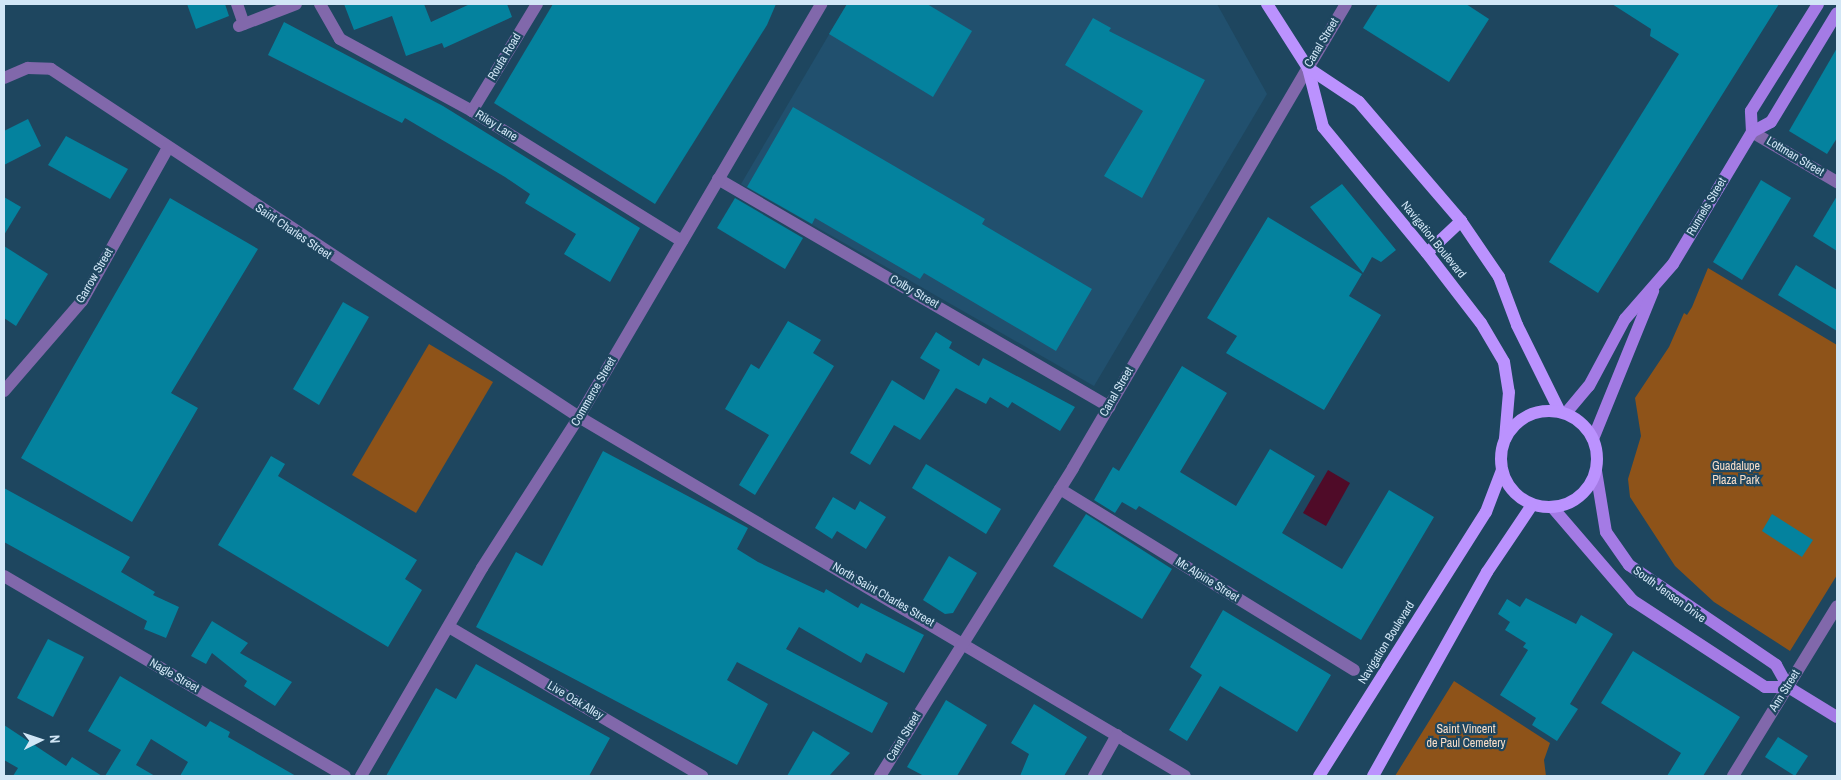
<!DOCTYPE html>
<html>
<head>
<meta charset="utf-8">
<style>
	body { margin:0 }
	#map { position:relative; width:1841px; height:780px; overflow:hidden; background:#1e465f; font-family:"Archivo Narrow",sans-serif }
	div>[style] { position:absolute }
	.built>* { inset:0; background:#21506e }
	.green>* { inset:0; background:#8e5319 }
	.water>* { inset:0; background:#4f0b28 }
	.building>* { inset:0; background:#04829e }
	.minor>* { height:12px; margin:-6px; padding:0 6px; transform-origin:6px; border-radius:6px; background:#8168ab }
	.tertiary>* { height:12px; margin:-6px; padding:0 6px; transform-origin:6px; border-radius:6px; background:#8168ab }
	.secondary>* { height:12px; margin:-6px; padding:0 6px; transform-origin:6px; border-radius:6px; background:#a47be5 }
	.primary>* { height:12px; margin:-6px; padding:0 6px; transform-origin:6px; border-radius:6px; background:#bb92fe }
	.primary>.ring { margin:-6px; padding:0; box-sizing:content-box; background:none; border:12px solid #bb92fe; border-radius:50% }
	span { translate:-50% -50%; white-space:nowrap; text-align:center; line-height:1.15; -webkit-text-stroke:4.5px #1e465f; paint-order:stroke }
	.street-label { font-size:12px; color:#d1e6f6 }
	.park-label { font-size:12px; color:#f7ddc8 }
	.frame { position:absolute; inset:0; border:5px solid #d1e6f6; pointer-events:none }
	.north { position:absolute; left:15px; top:715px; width:50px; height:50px; -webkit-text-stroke:4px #1e465f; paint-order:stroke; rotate:86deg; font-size:14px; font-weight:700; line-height:20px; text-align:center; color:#d1e6f6 }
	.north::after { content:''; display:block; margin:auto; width:18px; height:22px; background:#d1e6f6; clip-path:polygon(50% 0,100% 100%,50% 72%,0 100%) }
</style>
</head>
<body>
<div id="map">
	<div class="built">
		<i style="clip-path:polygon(847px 4px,1217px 4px,1267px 94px,1094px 386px,741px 184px)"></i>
	</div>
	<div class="green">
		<i style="clip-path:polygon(1708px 268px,1837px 345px,1837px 575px,1790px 651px,1714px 602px,1675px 566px,1630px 497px,1628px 479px,1641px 436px,1635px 398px,1669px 347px,1684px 313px,1687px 315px,1692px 307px)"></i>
		<i style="clip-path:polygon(429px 344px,493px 382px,416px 513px,352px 475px)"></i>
		<i style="clip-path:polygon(1454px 681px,1550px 743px,1544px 760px,1546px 776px,1395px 776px)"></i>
	</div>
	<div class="water">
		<i style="clip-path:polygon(1328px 470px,1350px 483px,1326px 526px,1303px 513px)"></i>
	</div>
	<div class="building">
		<i style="clip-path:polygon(187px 4px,225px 4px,229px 16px,196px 29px)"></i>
		<i style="clip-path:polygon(344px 4px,424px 4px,431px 22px,470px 4px,507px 4px,512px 17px,444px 48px,442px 43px,406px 56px,392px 16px,354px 30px)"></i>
		<i style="clip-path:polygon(553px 4px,776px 4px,767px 25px,655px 204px,494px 103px)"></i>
		<i style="clip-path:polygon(847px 4px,927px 4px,972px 31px,933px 97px,829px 34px)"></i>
		<i style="clip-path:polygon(1378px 4px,1466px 4px,1489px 19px,1449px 82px,1363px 28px)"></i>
		<i style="clip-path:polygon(1612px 4px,1779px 4px,1598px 293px,1549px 262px,1679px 54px,1650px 36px,1651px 29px)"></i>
		<i style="clip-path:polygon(1093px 18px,1111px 28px,1109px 31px,1205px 80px,1142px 198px,1104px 176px,1143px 111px,1065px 65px)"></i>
		<i style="clip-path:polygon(284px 22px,443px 106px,640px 228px,610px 282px,564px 254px,576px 234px,525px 203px,530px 194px,505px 177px,405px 118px,402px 123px,268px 55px)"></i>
		<i style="clip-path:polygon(1837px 48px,1837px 138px,1827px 154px,1789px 131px)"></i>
		<i style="clip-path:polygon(793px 107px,985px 219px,982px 224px,1092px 289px,1056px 351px,924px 273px,920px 279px,815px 218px,812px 224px,747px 187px)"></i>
		<i style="clip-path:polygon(28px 119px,41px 146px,4px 165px,4px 131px)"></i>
		<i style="clip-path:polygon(66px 136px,128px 169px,110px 199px,48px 165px)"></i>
		<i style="clip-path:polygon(1761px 180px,1791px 198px,1742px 280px,1713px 262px)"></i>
		<i style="clip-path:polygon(1342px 184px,1396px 250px,1381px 262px,1372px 257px,1363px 273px,1310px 207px)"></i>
		<i style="clip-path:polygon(1837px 196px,1837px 251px,1813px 236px)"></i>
		<i style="clip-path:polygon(4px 197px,21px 207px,4px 235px)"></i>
		<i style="clip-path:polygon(170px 198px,258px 249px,171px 393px,198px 408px,132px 522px,21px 458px)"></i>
		<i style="clip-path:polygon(735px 198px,803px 238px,785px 269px,717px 228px)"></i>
		<i style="clip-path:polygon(1268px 217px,1362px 274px,1349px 296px,1381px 315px,1324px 410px,1226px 353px,1237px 336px,1207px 318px)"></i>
		<i style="clip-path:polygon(4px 246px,48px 274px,16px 326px,4px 318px)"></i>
		<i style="clip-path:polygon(1796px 265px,1837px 290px,1837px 331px,1778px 295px)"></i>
		<i style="clip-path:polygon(343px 302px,369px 317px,319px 405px,293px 389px)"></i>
		<i style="clip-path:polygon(788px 321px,821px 340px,813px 353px,834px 366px,755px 495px,739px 485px,769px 435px,725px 409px,751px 364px,759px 369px)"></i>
		<i style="clip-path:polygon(936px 332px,952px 342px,949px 348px,979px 366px,983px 358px,1075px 407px,1060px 431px,1012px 402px,1008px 408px,990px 397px,986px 404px,956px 388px,920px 440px,894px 425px,870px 465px,850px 453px,892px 380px,924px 400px,940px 370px,920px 358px)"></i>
		<i style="clip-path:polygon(1182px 366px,1227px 393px,1180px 472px,1236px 506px,1270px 449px,1315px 476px,1282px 533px,1342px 569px,1389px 490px,1434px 517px,1361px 640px,1139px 506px,1136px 510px,1122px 502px,1115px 513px,1094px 500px,1113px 467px,1119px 471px)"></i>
		<i style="clip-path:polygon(603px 451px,748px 528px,737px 549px,758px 562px,824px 593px,826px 589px,858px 608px,861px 603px,924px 635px,904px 673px,866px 653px,861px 663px,799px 627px,786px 649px,888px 703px,872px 733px,737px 662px,727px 680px,768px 704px,737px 765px,476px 627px,516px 552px,542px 566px)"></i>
		<i style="clip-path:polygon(271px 456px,285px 464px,278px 476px,417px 560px,405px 579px,422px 590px,388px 647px,218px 545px)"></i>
		<i style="clip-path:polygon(926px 464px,1001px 509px,986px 534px,912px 488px)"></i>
		<i style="clip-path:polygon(4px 488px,130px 557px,121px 572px,155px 592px,153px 595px,179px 607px,166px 638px,144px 629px,147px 621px,4px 542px)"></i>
		<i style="clip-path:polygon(833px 497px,855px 510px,860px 501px,886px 517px,866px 549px,837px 531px,832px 539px,815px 528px)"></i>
		<i style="clip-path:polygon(1086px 514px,1172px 569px,1142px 619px,1053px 566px)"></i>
		<i style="clip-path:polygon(1772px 514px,1813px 540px,1802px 557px,1762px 531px)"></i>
		<i style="clip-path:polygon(949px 556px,977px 573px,953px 613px,945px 614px,923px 600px)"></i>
		<i style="clip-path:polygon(1526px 598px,1576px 624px,1581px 615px,1613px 634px,1570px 704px,1578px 709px,1557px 741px,1532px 725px,1536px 718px,1500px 695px,1528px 650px,1523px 647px,1526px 643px,1505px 630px,1510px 622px,1498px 614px,1507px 599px,1520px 607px)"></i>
		<i style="clip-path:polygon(1223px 610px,1331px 675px,1297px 732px,1220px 686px,1187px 741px,1169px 730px,1202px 675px,1190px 667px)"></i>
		<i style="clip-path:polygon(212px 621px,248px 643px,240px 653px,292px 682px,275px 706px,244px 686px,247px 681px,212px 653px,206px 664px,191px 656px)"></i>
		<i style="clip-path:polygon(48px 639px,84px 657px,53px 717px,17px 698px)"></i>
		<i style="clip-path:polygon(1633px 651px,1740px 717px,1703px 776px,1667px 776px,1681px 753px,1601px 703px)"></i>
		<i style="clip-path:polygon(476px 664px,610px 738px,589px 776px,386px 776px,436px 688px,456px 699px)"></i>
		<i style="clip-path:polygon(120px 676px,206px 727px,210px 721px,230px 732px,228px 737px,296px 776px,180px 776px,188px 762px,151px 739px,136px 765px,155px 776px,105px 776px,121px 750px,88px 731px)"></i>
		<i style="clip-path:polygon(946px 700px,987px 725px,957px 776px,924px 776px,907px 767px)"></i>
		<i style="clip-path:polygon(1034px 704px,1087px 737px,1064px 776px,1020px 776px,1029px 754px,1011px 743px)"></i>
		<i style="clip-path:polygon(4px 725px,66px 766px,72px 757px,102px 776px,13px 776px,18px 768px,4px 760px)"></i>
		<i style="clip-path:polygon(813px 731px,850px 753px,829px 776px,787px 776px)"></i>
		<i style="clip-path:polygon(1778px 737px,1808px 756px,1795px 776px,1765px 757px)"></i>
	</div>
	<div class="minor">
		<i style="left:237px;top:4px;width:21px;rotate:71deg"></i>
		<i style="left:320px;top:4px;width:40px;rotate:60.3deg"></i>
		<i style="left:340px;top:39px;width:150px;rotate:28.6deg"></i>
		<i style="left:472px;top:111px;width:247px;rotate:31.8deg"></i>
		<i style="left:239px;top:26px;width:61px;rotate:-21.1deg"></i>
		<i style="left:1308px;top:68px;width:74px;rotate:-59.3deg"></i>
		<i style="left:4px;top:78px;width:26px;rotate:-23deg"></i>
		<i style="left:28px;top:68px;width:23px;rotate:2deg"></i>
		<i style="left:51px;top:69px;width:632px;rotate:33.39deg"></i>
		<i style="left:579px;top:417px;width:704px;rotate:30.64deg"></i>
		<i style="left:472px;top:111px;width:125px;rotate:-58.7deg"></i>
		<i style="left:1752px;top:132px;width:99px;rotate:30.5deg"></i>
		<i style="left:718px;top:179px;width:453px;rotate:30.2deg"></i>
		<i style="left:4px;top:391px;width:119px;rotate:-49.1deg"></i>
		<i style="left:82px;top:301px;width:176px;rotate:-60.7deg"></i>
		<i style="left:1060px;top:489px;width:345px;rotate:31.6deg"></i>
		<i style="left:4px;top:576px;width:395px;rotate:30.4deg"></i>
		<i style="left:449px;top:627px;width:294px;rotate:30.5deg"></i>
		<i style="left:361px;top:776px;width:241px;rotate:-59.8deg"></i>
		<i style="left:482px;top:568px;width:179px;rotate:-57.3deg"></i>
		<i style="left:1094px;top:776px;width:47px;rotate:-60.7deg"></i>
		<i style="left:1733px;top:776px;width:199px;rotate:-58.5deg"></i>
	</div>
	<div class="tertiary">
		<i style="left:579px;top:417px;width:479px;rotate:-59.6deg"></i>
		<i style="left:880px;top:776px;width:363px;rotate:-57.9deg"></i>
		<i style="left:1073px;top:468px;width:464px;rotate:-59.6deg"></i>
	</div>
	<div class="secondary">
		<i style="left:1752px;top:132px;width:21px;rotate:-93deg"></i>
		<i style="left:1751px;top:111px;width:126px;rotate:-57.9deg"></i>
		<i style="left:1566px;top:413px;width:35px;rotate:-50deg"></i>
		<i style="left:1589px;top:386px;width:76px;rotate:-61.8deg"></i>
		<i style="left:1625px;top:319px;width:73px;rotate:-48.9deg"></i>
		<i style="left:1673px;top:264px;width:154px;rotate:-59.1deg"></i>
		<i style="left:1752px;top:132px;width:21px;rotate:-28deg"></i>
		<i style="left:1771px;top:122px;width:127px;rotate:-58.8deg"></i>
		<i style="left:1593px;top:439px;width:160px;rotate:-67.9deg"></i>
		<i style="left:1596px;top:471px;width:62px;rotate:80.7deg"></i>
		<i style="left:1606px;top:532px;width:40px;rotate:55.1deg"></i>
		<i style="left:1629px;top:565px;width:178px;rotate:34.2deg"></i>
		<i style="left:1776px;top:665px;width:25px;rotate:61deg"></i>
		<i style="left:1788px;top:687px;width:57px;rotate:31.5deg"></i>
		<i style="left:1553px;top:508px;width:121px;rotate:49.3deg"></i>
		<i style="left:1632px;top:600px;width:159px;rotate:33.2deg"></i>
		<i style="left:1765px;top:687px;width:23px"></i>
	</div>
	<div class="primary">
		<i style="left:1267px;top:4px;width:76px;rotate:57.4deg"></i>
		<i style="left:1308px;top:68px;width:61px;rotate:75.7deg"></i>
		<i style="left:1323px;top:127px;width:163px;rotate:50.5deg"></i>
		<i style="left:1427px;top:253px;width:88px;rotate:52.4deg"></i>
		<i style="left:1481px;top:323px;width:45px;rotate:59.5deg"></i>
		<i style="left:1504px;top:362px;width:30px;rotate:81deg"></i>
		<i style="left:1509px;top:392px;width:47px;rotate:94.9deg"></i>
		<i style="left:1308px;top:68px;width:61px;rotate:33.7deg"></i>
		<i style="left:1359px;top:102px;width:157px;rotate:49.4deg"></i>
		<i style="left:1461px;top:221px;width:68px;rotate:55.8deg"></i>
		<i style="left:1499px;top:277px;width:51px;rotate:69.4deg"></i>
		<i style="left:1517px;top:325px;width:97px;rotate:63.7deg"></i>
		<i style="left:1427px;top:253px;width:47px;rotate:-43.3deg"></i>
		<i class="ring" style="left:1501px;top:411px;width:84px;height:84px"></i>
		<i style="left:1319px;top:776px;width:312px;rotate:-57.7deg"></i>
		<i style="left:1486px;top:512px;width:45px;rotate:-69.1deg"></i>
		<i style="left:1373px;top:776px;width:234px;rotate:-60.8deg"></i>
		<i style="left:1487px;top:572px;width:81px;rotate:-56.1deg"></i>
	</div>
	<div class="street-label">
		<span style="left:1322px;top:43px;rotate:-59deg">Canal Street</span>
		<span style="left:505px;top:57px;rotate:-59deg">Roufa Road</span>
		<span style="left:496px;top:126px;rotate:32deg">Riley Lane</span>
		<span style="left:1795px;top:157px;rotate:31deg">Lottman Street</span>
		<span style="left:1707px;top:207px;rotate:-59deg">Runnels Street</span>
		<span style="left:293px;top:232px;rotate:34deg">Saint Charles Street</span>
		<span style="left:1433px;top:240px;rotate:51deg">Navigation Boulevard</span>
		<span style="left:95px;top:276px;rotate:-60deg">Garrow Street</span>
		<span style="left:914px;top:292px;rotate:30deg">Colby Street</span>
		<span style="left:594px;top:392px;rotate:-60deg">Commerce Street</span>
		<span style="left:1117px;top:392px;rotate:-60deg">Canal Street</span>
		<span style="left:1207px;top:580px;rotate:32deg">Mc Alpine Street</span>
		<span style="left:883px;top:595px;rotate:30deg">North Saint Charles Street</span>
		<span style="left:1669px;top:595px;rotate:36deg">South Jensen Drive</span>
		<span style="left:1387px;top:643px;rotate:-58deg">Navigation Boulevard</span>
		<span style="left:174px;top:676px;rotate:30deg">Nagle Street</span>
		<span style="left:1785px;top:691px;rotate:-58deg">Ann Street</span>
		<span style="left:575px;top:701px;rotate:31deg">Live Oak Alley</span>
		<span style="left:904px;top:737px;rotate:-59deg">Canal Street</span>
	</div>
	<div class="park-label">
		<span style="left:1736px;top:474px">Guadalupe<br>Plaza Park</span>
		<span style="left:1466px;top:737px">Saint Vincent<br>de Paul Cemetery</span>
	</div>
	<div class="frame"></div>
	<div class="north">N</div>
</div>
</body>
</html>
